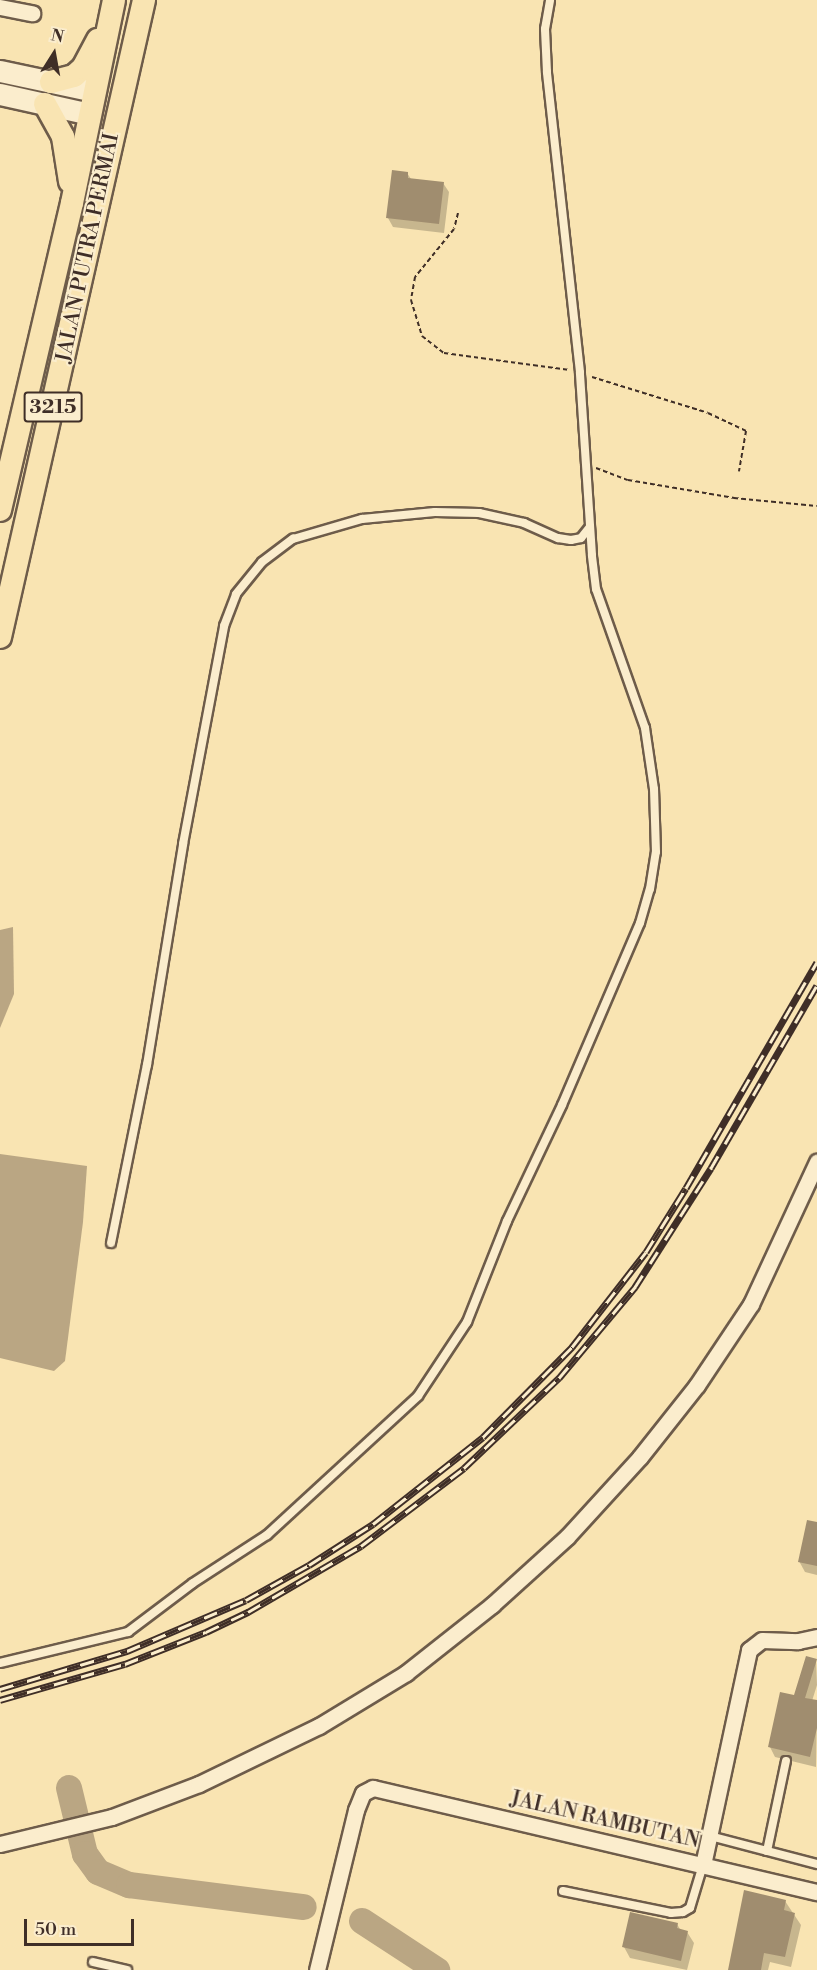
<!DOCTYPE html>
<html>
<head>
<meta charset="utf-8">
<style>
	body { margin:0 }
	#map { position:relative; width:817px; height:1970px; overflow:hidden; background:#f9e4b2; font-family:"Libre Bodoni",serif }
	div>[style] { position:absolute }
	.water>* { inset:0; background:#baa683 }
	.shadow>* { inset:0; background:#0003 }
	.river>* { height:26px; margin:-13px; padding:0 13px; transform-origin:13px; border-radius:13px; background:#baa683 }
	.building>* { inset:0; background:#a08d6f }
	.path>* { height:2px; margin-top:-1px; transform-origin:0; background:repeating-linear-gradient(90deg,#3f2e27 0 4.5px,transparent 0 7.5px) }
	.roads { filter:drop-shadow(2px 0 #6e5c4a) drop-shadow(-2px 0 #6e5c4a) drop-shadow(0 2px #6e5c4a) drop-shadow(0 -2px #6e5c4a) }
	.lane>* { height:8px; margin:-4px; padding:0 4px; transform-origin:4px; border-radius:4px; background:#fbedcd }
	.street>* { height:15px; margin:-7.5px; padding:0 7.5px; transform-origin:7.5px; border-radius:7.5px; background:#fbedcd }
	.secondary>* { height:21px; margin:-10.5px; padding:0 10.5px; transform-origin:10.5px; border-radius:10.5px; background:#fbedcd }
	.primary>* { height:22px; margin:-11px; padding:0 11px; transform-origin:11px; border-radius:11px; background:#f9e4b2 }
	.rail>* { height:7px; margin-top:-3.5px; transform-origin:0; background:repeating-linear-gradient(90deg,#fbedcd 0 14px,#3f2e27 0 28px); box-sizing:border-box; border-block:2px solid #3f2e27 }
	span { translate:-50% -50%; white-space:nowrap; text-align:center; line-height:1.15; -webkit-text-stroke:4.5px #fbedcd; paint-order:stroke }
	.shield-label span { padding:2px 4px; background:#fbedcd; border:2px solid; border-radius:4px; -webkit-text-stroke-width:0 }
	.shield-label { font-size:20px; color:#3f2e27; font-weight:700 }
	.street-label { font-size:21px; color:#3f2e27 }
	.north { position:absolute; left:24px; top:24px; width:60px; height:60px; -webkit-text-stroke:4px #fbedcd; paint-order:stroke; rotate:11deg; font-size:16px; font-weight:700; line-height:24px; text-align:center; color:#3f2e27 }
	.north::after { content:''; display:block; margin:auto; width:21px; height:27px; background:#3f2e27; clip-path:polygon(50% 0,100% 100%,50% 72%,0 100%) }
	.scale { position:absolute; left:24px; top:1919px; width:110px; height:27px; box-sizing:border-box; border:3px solid #3f2e27; border-top:0; padding-left:8px; font-size:18px; line-height:21px; white-space:nowrap; color:#3f2e27; -webkit-text-stroke:4px #fbedcd; paint-order:stroke }
</style>
</head>
<body>
<div id="map">
	<div class="water">
		<i style="clip-path:polygon(13px 927px,14px 994px,0 1028px,0 930px)"></i>
		<i style="clip-path:polygon(0 1154px,87px 1166px,83px 1222px,65px 1361px,54px 1371px,0 1358px)"></i>
	</div>
	<div class="shadow">
		<i style="clip-path:polygon(407px 173px,411px 179px,443px 183px,449px 192px,444px 233px,393px 227px,388px 218px)"></i>
		<i style="clip-path:polygon(817px 1524px,817px 1575px,805px 1572px,799px 1561px)"></i>
		<i style="clip-path:polygon(816px 1660px,817px 1685px,812px 1701px,817px 1702px,816px 1767px,775px 1757px,770px 1747px)"></i>
		<i style="clip-path:polygon(785px 1901px,801px 1925px,791px 1967px,770px 1962px,768px 1970px,729px 1970px)"></i>
		<i style="clip-path:polygon(677px 1924px,681px 1931px,687px 1932px,694px 1943px,687px 1970px,630px 1958px,624px 1947px)"></i>
	</div>
	<div class="river">
		<i style="left:69px;top:1788px;width:68px;rotate:76.4deg"></i>
		<i style="left:85px;top:1854px;width:22px;rotate:54deg"></i>
		<i style="left:98px;top:1872px;width:34px;rotate:23deg"></i>
		<i style="left:129px;top:1885px;width:176px;rotate:7.2deg"></i>
		<i style="left:362px;top:1921px;width:90px;rotate:33.2deg"></i>
	</div>
	<div class="building">
		<i style="clip-path:polygon(392px 170px,408px 172px,408px 178px,444px 182px,439px 224px,386px 218px)"></i>
		<i style="clip-path:polygon(807px 1520px,817px 1522px,817px 1566px,798px 1562px)"></i>
		<i style="clip-path:polygon(806px 1656px,817px 1659px,805px 1698px,817px 1700px,817px 1728px,810px 1757px,768px 1747px,780px 1692px,794px 1695px)"></i>
		<i style="clip-path:polygon(744px 1890px,786px 1900px,784px 1910px,795px 1913px,785px 1957px,764px 1953px,761px 1970px,728px 1970px)"></i>
		<i style="clip-path:polygon(630px 1912px,678px 1923px,677px 1928px,688px 1931px,681px 1961px,622px 1947px)"></i>
	</div>
	<div class="path">
		<i style="left:458px;top:213px;width:16px;rotate:104deg"></i>
		<i style="left:454px;top:229px;width:62px;rotate:129.1deg"></i>
		<i style="left:415px;top:277px;width:23px;rotate:100deg"></i>
		<i style="left:411px;top:300px;width:38px;rotate:73deg"></i>
		<i style="left:422px;top:336px;width:28px;rotate:38deg"></i>
		<i style="left:444px;top:353px;width:127px;rotate:7.7deg"></i>
		<i style="left:592px;top:377px;width:121px;rotate:17.2deg"></i>
		<i style="left:708px;top:413px;width:42px;rotate:25.3deg"></i>
		<i style="left:746px;top:431px;width:41px;rotate:99.9deg"></i>
		<i style="left:596px;top:468px;width:34px;rotate:21deg"></i>
		<i style="left:628px;top:480px;width:108px;rotate:9.6deg"></i>
		<i style="left:734px;top:498px;width:83px;rotate:5.5deg"></i>
	</div>
	<div class="roads">
		<div class="lane">
			<i style="left:111px;top:1243px;width:182px;rotate:-78.6deg"></i>
			<i style="left:147px;top:1065px;width:224px;rotate:-80.7deg"></i>
			<i style="left:183px;top:844px;width:222px;rotate:-79.3deg"></i>
			<i style="left:224px;top:626px;width:34px;rotate:-69deg"></i>
			<i style="left:236px;top:594px;width:41px;rotate:-50.9deg"></i>
			<i style="left:262px;top:562px;width:39px;rotate:-37deg"></i>
			<i style="left:293px;top:539px;width:72px;rotate:-16.2deg"></i>
			<i style="left:362px;top:519px;width:73px;rotate:-5.5deg"></i>
			<i style="left:435px;top:512px;width:44px;rotate:1.3deg"></i>
			<i style="left:479px;top:513px;width:46px;rotate:12.5deg"></i>
			<i style="left:524px;top:523px;width:37px;rotate:24deg"></i>
			<i style="left:558px;top:538px;width:13px;rotate:9deg"></i>
			<i style="left:571px;top:540px;width:10px;rotate:-11deg"></i>
			<i style="left:581px;top:538px;width:14px;rotate:-51deg"></i>
			<i style="left:0;top:1663px;width:132px;rotate:-13.6deg"></i>
			<i style="left:128px;top:1632px;width:81px;rotate:-37deg"></i>
			<i style="left:193px;top:1583px;width:88px;rotate:-33deg"></i>
			<i style="left:267px;top:1535px;width:205px;rotate:-42.6deg"></i>
			<i style="left:418px;top:1396px;width:89px;rotate:-56.5deg"></i>
			<i style="left:467px;top:1322px;width:109px;rotate:-68.4deg"></i>
			<i style="left:507px;top:1221px;width:128px;rotate:-64.6deg"></i>
			<i style="left:562px;top:1105px;width:198px;rotate:-66.8deg"></i>
			<i style="left:640px;top:923px;width:35px;rotate:-74deg"></i>
			<i style="left:650px;top:889px;width:37px;rotate:-81deg"></i>
			<i style="left:656px;top:852px;width:63px;rotate:-91.8deg"></i>
			<i style="left:654px;top:789px;width:62px;rotate:-98.4deg"></i>
			<i style="left:645px;top:728px;width:147px;rotate:-109.4deg"></i>
			<i style="left:596px;top:589px;width:34px;rotate:-97deg"></i>
			<i style="left:592px;top:555px;width:183px;rotate:-93.8deg"></i>
			<i style="left:580px;top:372px;width:302px;rotate:-96.3deg"></i>
			<i style="left:547px;top:72px;width:43px;rotate:-92.7deg"></i>
			<i style="left:545px;top:29px;width:29px;rotate:-80deg"></i>
			<i style="left:710px;top:1836px;width:111px;rotate:14.7deg"></i>
			<i style="left:767px;top:1851px;width:92px;rotate:-78.1deg"></i>
			<i style="left:563px;top:1891px;width:110px;rotate:11.5deg"></i>
			<i style="left:671px;top:1913px;width:12px;rotate:-5deg"></i>
			<i style="left:683px;top:1912px;width:8px;rotate:-30deg"></i>
			<i style="left:690px;top:1908px;width:45px;rotate:-73.2deg"></i>
			<i style="left:93px;top:1962px;width:35px;rotate:13deg"></i>
		</div>
		<div class="street">
			<i style="left:0;top:7px;width:33px;rotate:11deg"></i>
			<i style="left:0;top:1844px;width:115px;rotate:-13.6deg"></i>
			<i style="left:112px;top:1817px;width:93px;rotate:-20.8deg"></i>
			<i style="left:199px;top:1784px;width:133px;rotate:-25.8deg"></i>
			<i style="left:319px;top:1726px;width:102px;rotate:-31.3deg"></i>
			<i style="left:406px;top:1673px;width:110px;rotate:-38.3deg"></i>
			<i style="left:492px;top:1605px;width:101px;rotate:-42.2deg"></i>
			<i style="left:567px;top:1537px;width:108px;rotate:-47.6deg"></i>
			<i style="left:640px;top:1457px;width:92px;rotate:-51.6deg"></i>
			<i style="left:697px;top:1385px;width:97px;rotate:-56.3deg"></i>
			<i style="left:751px;top:1304px;width:157px;rotate:-65.1deg"></i>
			<i style="left:703px;top:1865px;width:220px;rotate:-77.9deg"></i>
			<i style="left:749px;top:1650px;width:16px;rotate:-38deg"></i>
			<i style="left:762px;top:1640px;width:36px;rotate:2deg"></i>
			<i style="left:798px;top:1641px;width:19px;rotate:-12deg"></i>
			<i style="left:317px;top:1970px;width:165px;rotate:-76.3deg"></i>
			<i style="left:356px;top:1810px;width:18px;rotate:-68deg"></i>
			<i style="left:363px;top:1793px;width:11px;rotate:-27deg"></i>
			<i style="left:373px;top:1788px;width:456px;rotate:13.2deg"></i>
		</div>
		<div class="secondary">
			<i style="left:0;top:71px;width:96px;rotate:12deg"></i>
			<i style="left:0;top:94px;width:92px;rotate:12.5deg"></i>
		</div>
		<div class="primary">
			<i style="left:51px;top:82px;width:24px;rotate:-15deg"></i>
			<i style="left:74px;top:76px;width:12px;rotate:-42deg"></i>
			<i style="left:83px;top:68px;width:32px;rotate:-62deg"></i>
			<i style="left:45px;top:104px;width:38px;rotate:61deg"></i>
			<i style="left:63px;top:137px;width:45px;rotate:81deg"></i>
			<i style="left:0;top:510px;width:315px;rotate:-76.8deg"></i>
			<i style="left:72px;top:203px;width:207px;rotate:-78.3deg"></i>
			<i style="left:0;top:637px;width:653px;rotate:-77.26deg"></i>
		</div>
	</div>
	<div class="rail">
		<i style="left:0;top:1689px;width:133px;rotate:-16.7deg"></i>
		<i style="left:127px;top:1651px;width:129px;rotate:-23.2deg"></i>
		<i style="left:246px;top:1600px;width:72px;rotate:-29.1deg"></i>
		<i style="left:309px;top:1565px;width:76px;rotate:-32.6deg"></i>
		<i style="left:373px;top:1524px;width:140px;rotate:-38.3deg"></i>
		<i style="left:483px;top:1437px;width:127px;rotate:-45.3deg"></i>
		<i style="left:572px;top:1347px;width:120px;rotate:-52.1deg"></i>
		<i style="left:646px;top:1252px;width:75px;rotate:-58deg"></i>
		<i style="left:686px;top:1188px;width:261px;rotate:-59.9deg"></i>
		<i style="left:0;top:1700px;width:130px;rotate:-16.1deg"></i>
		<i style="left:125px;top:1664px;width:87px;rotate:-21.6deg"></i>
		<i style="left:206px;top:1632px;width:47px;rotate:-25.5deg"></i>
		<i style="left:248px;top:1612px;width:131px;rotate:-30.3deg"></i>
		<i style="left:361px;top:1546px;width:129px;rotate:-37.1deg"></i>
		<i style="left:464px;top:1468px;width:131px;rotate:-43.5deg"></i>
		<i style="left:559px;top:1378px;width:119px;rotate:-50.1deg"></i>
		<i style="left:635px;top:1287px;width:141px;rotate:-57.4deg"></i>
		<i style="left:711px;top:1168px;width:211px;rotate:-59.9deg"></i>
	</div>
	<div class="shield-label">
		<span style="left:53px;top:407px">3215</span>
	</div>
	<div class="street-label">
		<span style="left:88px;top:248px;rotate:-78deg">JALAN PUTRA PERMAI</span>
		<span style="left:605px;top:1820px;rotate:13deg">JALAN RAMBUTAN</span>
	</div>
	<div class="north">N</div>
	<div class="scale">50 m</div>
</div>
</body>
</html>
